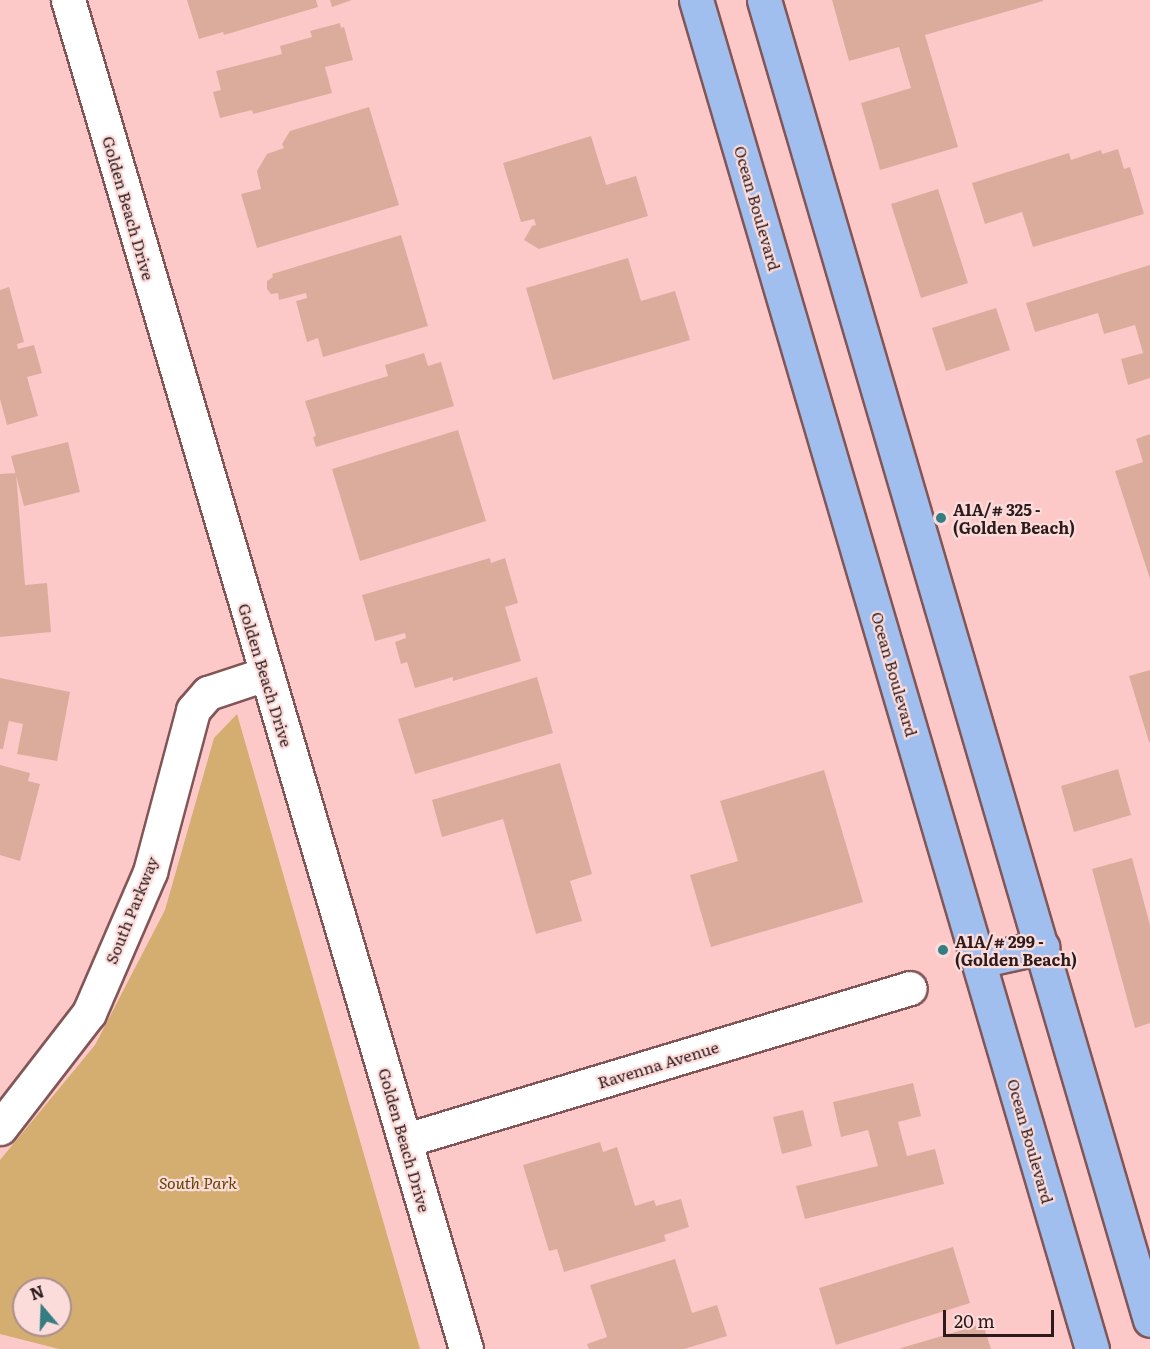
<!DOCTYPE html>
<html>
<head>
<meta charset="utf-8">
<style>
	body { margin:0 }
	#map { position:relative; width:1150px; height:1349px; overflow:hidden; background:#fdc9c8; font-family:Literata,serif }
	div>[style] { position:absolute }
	.green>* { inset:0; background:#d3ae70 }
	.building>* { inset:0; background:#dbac9c }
	.roads { filter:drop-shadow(2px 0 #825656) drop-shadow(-2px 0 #825656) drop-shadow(0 2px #825656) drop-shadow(0 -2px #825656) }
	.minor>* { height:33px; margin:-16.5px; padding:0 16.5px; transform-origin:16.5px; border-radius:16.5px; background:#fff }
	.major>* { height:33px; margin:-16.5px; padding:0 16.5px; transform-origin:16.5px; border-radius:16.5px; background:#a0beee }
	.dots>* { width:16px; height:16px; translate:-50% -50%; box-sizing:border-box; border:3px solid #fcdcdb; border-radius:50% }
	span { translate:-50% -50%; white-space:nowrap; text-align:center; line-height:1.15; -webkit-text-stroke:4.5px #fcdcdb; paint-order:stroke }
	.street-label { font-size:16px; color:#2d1b1b }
	.poi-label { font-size:16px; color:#2d1b1b; font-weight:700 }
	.left { translate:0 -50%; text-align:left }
	.park-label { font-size:16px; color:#634500; font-style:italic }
	.north { position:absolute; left:12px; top:1277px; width:60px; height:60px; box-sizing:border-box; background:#fcdcdb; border:2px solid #a98f8e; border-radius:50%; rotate:341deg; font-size:16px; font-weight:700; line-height:24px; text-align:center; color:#2d1b1b }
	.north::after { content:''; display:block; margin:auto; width:21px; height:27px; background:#347d81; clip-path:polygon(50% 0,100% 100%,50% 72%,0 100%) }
	.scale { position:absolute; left:943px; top:1310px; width:111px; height:27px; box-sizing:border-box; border:3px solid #2d1b1b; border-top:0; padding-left:8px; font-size:18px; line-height:21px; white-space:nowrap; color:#2d1b1b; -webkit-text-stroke:4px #fcdcdb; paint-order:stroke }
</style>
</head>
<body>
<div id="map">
	<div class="green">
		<i style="clip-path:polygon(evenodd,237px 714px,420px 1349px,59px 1349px,0 1334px,0 1160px,95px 1045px,165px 910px,214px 738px,237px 714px,24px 1289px,60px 1289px,60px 1325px,24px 1325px,24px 1289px)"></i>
	</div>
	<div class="building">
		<i style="clip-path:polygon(187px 0,316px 0,318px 7px,224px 35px,223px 32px,199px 39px)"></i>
		<i style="clip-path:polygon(330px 0,352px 0,332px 7px)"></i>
		<i style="clip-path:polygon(832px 0,1043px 0,1043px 1px,925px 35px,958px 147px,880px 170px,861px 103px,911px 88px,899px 47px,849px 61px)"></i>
		<i style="clip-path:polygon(340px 23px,341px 28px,344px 27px,353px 60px,325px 67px,332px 93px,253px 114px,252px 110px,220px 118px,213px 92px,221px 90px,216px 71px,282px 54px,280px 46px,312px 37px,310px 31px)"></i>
		<i style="clip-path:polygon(369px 107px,399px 205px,257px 248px,241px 194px,261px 189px,257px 171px,267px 154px,284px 148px,282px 144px,290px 131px)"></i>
		<i style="clip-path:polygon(591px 136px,606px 185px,636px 176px,648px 216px,539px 249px,524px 240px,532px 226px,536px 225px,534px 219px,521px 222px,503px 163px)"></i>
		<i style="clip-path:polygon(1118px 149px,1124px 169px,1130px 167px,1144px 214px,1033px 247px,1022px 212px,985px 224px,972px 183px,1069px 153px,1071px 160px,1101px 150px,1102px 154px)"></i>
		<i style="clip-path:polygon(938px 189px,968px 283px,921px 298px,891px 204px)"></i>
		<i style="clip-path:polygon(401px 235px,428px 326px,323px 357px,318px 338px,307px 342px,296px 301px,307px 298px,306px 293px,279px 300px,278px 293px,271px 294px,267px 289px,267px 281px,273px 277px,272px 274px)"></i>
		<i style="clip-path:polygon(628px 258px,641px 301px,675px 291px,690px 340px,553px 380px,526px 288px)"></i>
		<i style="clip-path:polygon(1150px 265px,1150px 378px,1128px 385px,1121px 359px,1143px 353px,1135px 325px,1104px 334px,1098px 313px,1035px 332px,1026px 303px)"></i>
		<i style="clip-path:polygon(9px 287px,24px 342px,17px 344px,18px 349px,34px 345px,42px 373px,27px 377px,38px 416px,7px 425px,0 399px,0 290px)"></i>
		<i style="clip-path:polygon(996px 308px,1010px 350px,946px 371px,932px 328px)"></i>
		<i style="clip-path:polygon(424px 353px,428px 366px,441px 362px,454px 406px,316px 447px,313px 437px,316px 436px,305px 401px,388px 376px,385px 365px)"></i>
		<i style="clip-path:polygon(458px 430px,486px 521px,360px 561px,332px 469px)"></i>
		<i style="clip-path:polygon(1150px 434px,1150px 579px,1115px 471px,1143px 462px,1136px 439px)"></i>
		<i style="clip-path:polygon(68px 442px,80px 492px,24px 506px,11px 456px)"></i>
		<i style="clip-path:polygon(16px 473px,25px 585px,47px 583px,51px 632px,0 637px,0 474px)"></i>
		<i style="clip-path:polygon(490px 558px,491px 563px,505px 558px,518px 603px,505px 607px,521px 661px,453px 681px,453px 677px,415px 688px,407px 662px,401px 664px,395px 642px,406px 638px,405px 633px,375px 641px,362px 595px)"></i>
		<i style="clip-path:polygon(1150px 670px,1150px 742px,1149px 742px,1129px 676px)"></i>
		<i style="clip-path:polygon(537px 677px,553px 733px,415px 774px,398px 719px)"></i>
		<i style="clip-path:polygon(0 678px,70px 692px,57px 761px,17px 754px,23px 724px,9px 721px,3px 749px,0 749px)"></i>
		<i style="clip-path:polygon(560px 763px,592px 874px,570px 881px,582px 921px,536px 934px,503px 819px,442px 837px,432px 800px)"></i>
		<i style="clip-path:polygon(0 765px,30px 773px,28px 781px,40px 784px,20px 861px,0 855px)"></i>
		<i style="clip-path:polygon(1118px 769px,1131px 815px,1074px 832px,1061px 786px)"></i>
		<i style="clip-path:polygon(824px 770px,863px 902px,711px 947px,690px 875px,738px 861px,720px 801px)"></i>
		<i style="clip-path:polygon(1132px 858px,1150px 925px,1150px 1023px,1135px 1028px,1092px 869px)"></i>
		<i style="clip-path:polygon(913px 1083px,921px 1116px,898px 1122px,907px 1156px,935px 1149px,944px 1184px,805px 1219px,796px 1186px,878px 1166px,868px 1130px,841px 1137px,833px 1102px)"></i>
		<i style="clip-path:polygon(803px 1110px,812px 1146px,782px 1154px,773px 1117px)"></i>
		<i style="clip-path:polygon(600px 1142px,603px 1152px,617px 1147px,635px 1206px,654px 1200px,656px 1206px,681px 1199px,689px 1227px,664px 1235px,666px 1241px,564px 1272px,557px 1249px,549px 1251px,523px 1165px)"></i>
		<i style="clip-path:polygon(953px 1247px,970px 1303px,836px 1345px,819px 1288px)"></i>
		<i style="clip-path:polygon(675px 1259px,692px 1313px,717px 1305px,727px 1336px,684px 1349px,589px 1349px,587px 1344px,607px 1337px,590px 1285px)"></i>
		<i style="clip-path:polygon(983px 1324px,991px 1349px,901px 1349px,901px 1348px)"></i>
	</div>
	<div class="roads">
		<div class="minor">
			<i style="left:68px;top:0;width:1406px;rotate:73.56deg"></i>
			<i style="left:0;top:1128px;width:145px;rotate:-52.3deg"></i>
			<i style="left:89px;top:1013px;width:154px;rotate:-66.6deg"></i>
			<i style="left:150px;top:872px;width:168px;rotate:-75.1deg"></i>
			<i style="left:193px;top:710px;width:23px;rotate:-49deg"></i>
			<i style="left:208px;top:693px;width:60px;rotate:-18.4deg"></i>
			<i style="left:406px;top:1140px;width:526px;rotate:-16.78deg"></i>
		</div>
		<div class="major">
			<i style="left:696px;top:0;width:1406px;rotate:73.64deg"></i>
			<i style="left:764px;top:0;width:1375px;rotate:73.7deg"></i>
			<i style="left:979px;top:961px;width:65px;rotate:-12.5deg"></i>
		</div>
	</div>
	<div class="dots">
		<i style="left:941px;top:518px;background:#347d81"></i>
		<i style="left:943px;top:950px;background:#347d81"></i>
	</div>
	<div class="street-label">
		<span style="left:129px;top:208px;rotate:74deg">Golden Beach Drive</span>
		<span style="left:758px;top:208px;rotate:74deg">Ocean Boulevard</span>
		<span style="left:895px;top:674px;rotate:74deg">Ocean Boulevard</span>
		<span style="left:266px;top:675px;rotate:73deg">Golden Beach Drive</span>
		<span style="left:131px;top:910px;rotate:-68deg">South Parkway</span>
		<span style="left:658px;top:1064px;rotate:-17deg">Ravenna Avenue</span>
		<span style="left:405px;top:1140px;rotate:74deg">Golden Beach Drive</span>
		<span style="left:1031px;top:1141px;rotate:74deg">Ocean Boulevard</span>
	</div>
	<div class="poi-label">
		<span class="left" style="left:953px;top:518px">A1A/# 325 -<br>(Golden Beach)</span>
		<span class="left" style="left:955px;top:950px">A1A/# 299 -<br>(Golden Beach)</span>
	</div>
	<div class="park-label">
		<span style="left:198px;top:1182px">South Park</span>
	</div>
	<div class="north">N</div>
	<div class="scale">20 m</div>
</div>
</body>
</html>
